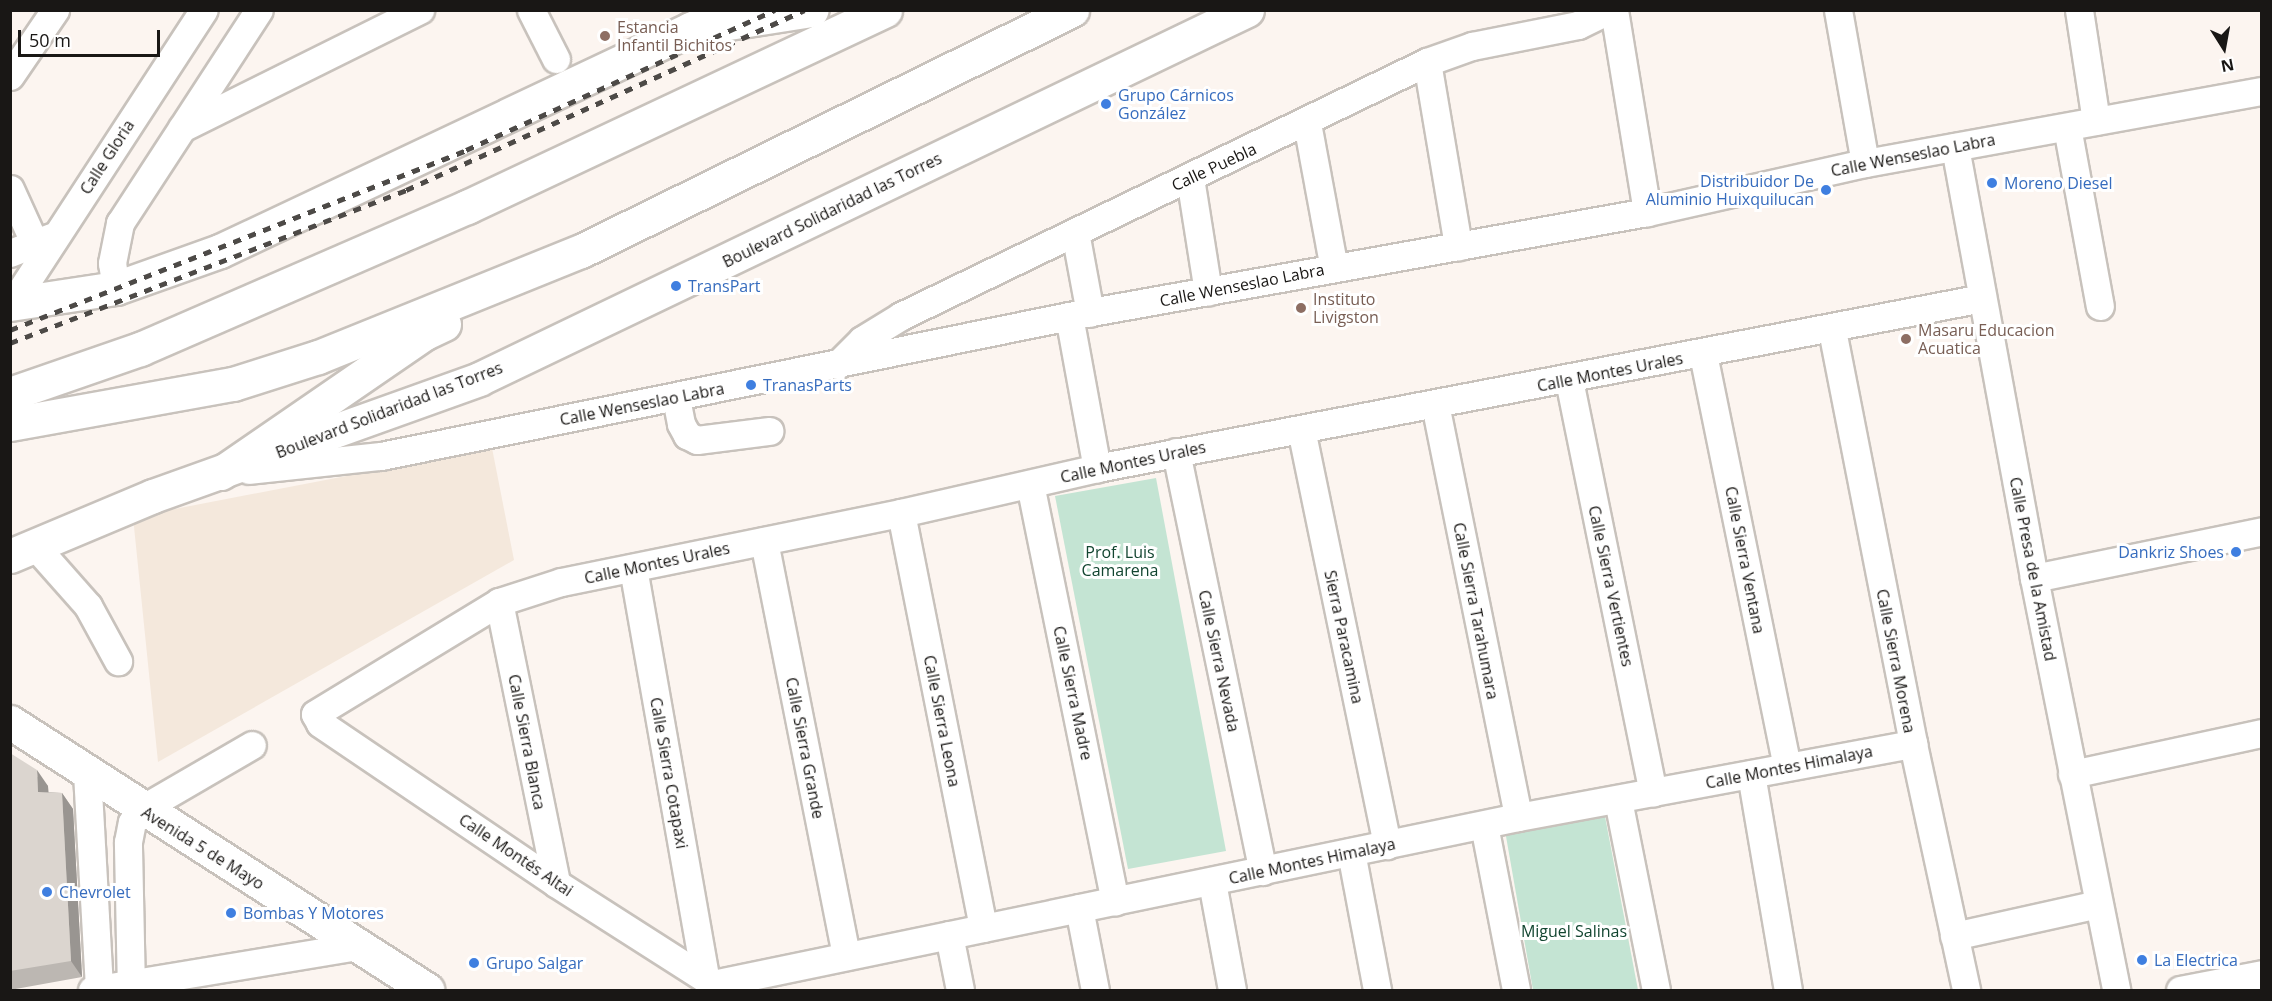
<!DOCTYPE html>
<html>
<head>
<meta charset="utf-8">
<style>
	body { margin:0 }
	#map { position:relative; width:2272px; height:1001px; overflow:hidden; background:#fcf5f0; font-family:"Open Sans",sans-serif }
	div>[style] { position:absolute }
	.built>* { inset:0; background:#f4e8dc }
	.green>* { inset:0; background:#c4e4d3 }
	.roads { filter:drop-shadow(2px 0 #c8c2bc) drop-shadow(-2px 0 #c8c2bc) drop-shadow(0 2px #c8c2bc) drop-shadow(0 -2px #c8c2bc) }
	.minor>* { height:27px; margin:-13.5px; padding:0 13.5px; transform-origin:13.5px; border-radius:13.5px; background:#fff }
	.major>* { height:33px; margin:-16.5px; padding:0 16.5px; transform-origin:16.5px; border-radius:16.5px; background:#fff }
	.highway>* { height:33px; margin:-16.5px; padding:0 16.5px; transform-origin:16.5px; border-radius:16.5px; background:#fff }
	.rail>* { height:4.5px; margin-top:-2.25px; transform-origin:0; background:repeating-linear-gradient(90deg,#4d4a47 0 8px,transparent 0 16px) }
	.wall>* { inset:0; background:#bcb7b2 }
	.shaded-wall>* { inset:0; background:#999591 }
	.building>* { inset:0; background:#dbd5cf }
	.dots>* { width:16px; height:16px; translate:-50% -50%; box-sizing:border-box; border:3px solid #fff; border-radius:50% }
	span { translate:-50% -50%; white-space:nowrap; text-align:center; line-height:1.15; -webkit-text-stroke:6px #fff; paint-order:stroke }
	.education-label { font-size:16px; color:#785e54 }
	.left { translate:0 -50%; text-align:left }
	.shop-label { font-size:16px; color:#366cbe }
	.right { translate:-100% -50%; text-align:right }
	.street-label { font-size:16px; color:#191715 }
	.park-label { font-size:16px; color:#124530 }
	.frame { position:absolute; inset:0; border:12px solid #191715; pointer-events:none }
	.north { position:absolute; left:2194px; top:18px; width:60px; height:60px; -webkit-text-stroke:4px #fff; paint-order:stroke; rotate:169deg; font-size:16px; font-weight:700; line-height:24px; text-align:center; color:#191715 }
	.north::after { content:''; display:block; margin:auto; width:21px; height:27px; background:#191715; clip-path:polygon(50% 0,100% 100%,50% 72%,0 100%) }
	.scale { position:absolute; left:18px; top:30px; width:142px; height:27px; box-sizing:border-box; border:3px solid #191715; border-top:0; padding-left:8px; font-size:18px; line-height:21px; white-space:nowrap; color:#191715; -webkit-text-stroke:4px #fff; paint-order:stroke }
</style>
</head>
<body>
<div id="map">
	<div class="built">
		<i style="clip-path:polygon(492px 448px,514px 560px,158px 762px,133px 517px)"></i>
	</div>
	<div class="green">
		<i style="clip-path:polygon(1156px 478px,1226px 851px,1128px 869px,1055px 496px)"></i>
		<i style="clip-path:polygon(1603px 806px,1638px 990px,1533px 990px,1504px 825px)"></i>
	</div>
	<div class="roads">
		<div class="minor">
			<i style="left:531px;top:10px;width:55px;rotate:63deg"></i>
			<i style="left:1614px;top:10px;width:205px;rotate:80.7deg"></i>
			<i style="left:1838px;top:10px;width:155px;rotate:80deg"></i>
			<i style="left:2079px;top:10px;width:112px;rotate:81.3deg"></i>
			<i style="left:1427px;top:62px;width:187px;rotate:80.4deg"></i>
			<i style="left:10px;top:76px;width:80px;rotate:-55.7deg"></i>
			<i style="left:1307px;top:123px;width:147px;rotate:79.5deg"></i>
			<i style="left:2067px;top:127px;width:182px;rotate:79.6deg"></i>
			<i style="left:182px;top:128px;width:266px;rotate:-26.4deg"></i>
			<i style="left:1955px;top:147px;width:438px;rotate:79.6deg"></i>
			<i style="left:2034px;top:578px;width:420px;rotate:78.7deg"></i>
			<i style="left:1190px;top:178px;width:115px;rotate:81deg"></i>
			<i style="left:10px;top:189px;width:60px;rotate:65.6deg"></i>
			<i style="left:1075px;top:232px;width:82px;rotate:79.5deg"></i>
			<i style="left:10px;top:253px;width:44px;rotate:-21.3deg"></i>
			<i style="left:116px;top:288px;width:25px;rotate:-99deg"></i>
			<i style="left:112px;top:263px;width:41px;rotate:-78.7deg"></i>
			<i style="left:120px;top:223px;width:254px;rotate:-56.9deg"></i>
			<i style="left:12px;top:304px;width:351px;rotate:-56.9deg"></i>
			<i style="left:1069px;top:316px;width:155px;rotate:79.6deg"></i>
			<i style="left:1832px;top:330px;width:422px;rotate:78.9deg"></i>
			<i style="left:1913px;top:744px;width:252px;rotate:77.8deg"></i>
			<i style="left:1703px;top:354px;width:421px;rotate:78.5deg"></i>
			<i style="left:837px;top:365px;width:35px;rotate:-45deg"></i>
			<i style="left:862px;top:340px;width:46px;rotate:-31.6deg"></i>
			<i style="left:901px;top:316px;width:584px;rotate:-25.78deg"></i>
			<i style="left:1427px;top:62px;width:48px;rotate:-19.6deg"></i>
			<i style="left:1472px;top:46px;width:108px;rotate:-11.2deg"></i>
			<i style="left:1578px;top:25px;width:34px;rotate:-26deg"></i>
			<i style="left:1569px;top:380px;width:421px;rotate:78.5deg"></i>
			<i style="left:676px;top:398px;width:26px;rotate:79deg"></i>
			<i style="left:681px;top:424px;width:13px;rotate:61deg"></i>
			<i style="left:687px;top:435px;width:11px;rotate:27deg"></i>
			<i style="left:697px;top:440px;width:73px;rotate:-7.1deg"></i>
			<i style="left:1435px;top:404px;width:421px;rotate:78.6deg"></i>
			<i style="left:1301px;top:429px;width:425px;rotate:78.3deg"></i>
			<i style="left:1176px;top:452px;width:428px;rotate:78.3deg"></i>
			<i style="left:249px;top:470px;width:133px;rotate:-6.1deg"></i>
			<i style="left:381px;top:456px;width:702px;rotate:-11.5deg"></i>
			<i style="left:1069px;top:316px;width:587px;rotate:-10.2deg"></i>
			<i style="left:1647px;top:212px;width:223px;rotate:-12.7deg"></i>
			<i style="left:1865px;top:163px;width:403px;rotate:-10.3deg"></i>
			<i style="left:1030px;top:484px;width:426px;rotate:78.5deg"></i>
			<i style="left:901px;top:513px;width:423px;rotate:78.8deg"></i>
			<i style="left:764px;top:541px;width:423px;rotate:78.8deg"></i>
			<i style="left:35px;top:546px;width:80px;rotate:48.5deg"></i>
			<i style="left:88px;top:606px;width:63px;rotate:61.4deg"></i>
			<i style="left:633px;top:568px;width:416px;rotate:80deg"></i>
			<i style="left:2034px;top:578px;width:233px;rotate:-11.6deg"></i>
			<i style="left:499px;top:602px;width:287px;rotate:78.5deg"></i>
			<i style="left:87px;top:773px;width:217px;rotate:86.8deg"></i>
			<i style="left:1751px;top:774px;width:219px;rotate:80.3deg"></i>
			<i style="left:2072px;top:774px;width:194px;rotate:-12.2deg"></i>
			<i style="left:1618px;top:800px;width:194px;rotate:78.7deg"></i>
			<i style="left:1484px;top:825px;width:168px;rotate:79deg"></i>
			<i style="left:1351px;top:852px;width:140px;rotate:79.3deg"></i>
			<i style="left:1212px;top:882px;width:110px;rotate:79.5deg"></i>
			<i style="left:1079px;top:908px;width:84px;rotate:79deg"></i>
			<i style="left:949px;top:935px;width:56px;rotate:78.7deg"></i>
			<i style="left:1954px;top:936px;width:148px;rotate:-12.5deg"></i>
			<i style="left:713px;top:984px;width:822px;rotate:-11.72deg"></i>
			<i style="left:1518px;top:817px;width:402px;rotate:-10.5deg"></i>
			<i style="left:92px;top:990px;width:271px;rotate:-9.4deg"></i>
			<i style="left:131px;top:990px;width:148px;rotate:-91.2deg"></i>
			<i style="left:128px;top:842px;width:20px;rotate:-79deg"></i>
			<i style="left:132px;top:822px;width:16px;rotate:-52deg"></i>
			<i style="left:142px;top:809px;width:127px;rotate:-30.2deg"></i>
			<i style="left:723px;top:990px;width:198px;rotate:-147.4deg"></i>
			<i style="left:556px;top:883px;width:285px;rotate:-145.9deg"></i>
			<i style="left:320px;top:723px;width:10px;rotate:-119deg"></i>
			<i style="left:315px;top:714px;width:215px;rotate:-31.3deg"></i>
			<i style="left:499px;top:602px;width:65px;rotate:-17.9deg"></i>
			<i style="left:561px;top:582px;width:347px;rotate:-11.5deg"></i>
			<i style="left:901px;top:513px;width:201px;rotate:-12.9deg"></i>
			<i style="left:1097px;top:468px;width:901px;rotate:-10.87deg"></i>
			<i style="left:2180px;top:990px;width:84px;rotate:-11deg"></i>
		</div>
		<div class="major">
			<i style="left:10px;top:304px;width:107px;rotate:-8.6deg"></i>
			<i style="left:116px;top:288px;width:110px;rotate:-19.6deg"></i>
			<i style="left:220px;top:251px;width:548px;rotate:-25.26deg"></i>
			<i style="left:10px;top:556px;width:155px;rotate:-22.8deg"></i>
			<i style="left:153px;top:496px;width:346px;rotate:-19.7deg"></i>
			<i style="left:479px;top:379px;width:852px;rotate:-25.66deg"></i>
			<i style="left:10px;top:722px;width:496px;rotate:32.7deg"></i>
		</div>
		<div class="highway">
			<i style="left:690px;top:29px;width:123px;rotate:-8.9deg"></i>
			<i style="left:10px;top:394px;width:138px;rotate:-19.1deg"></i>
			<i style="left:140px;top:349px;width:357px;rotate:-23.5deg"></i>
			<i style="left:467px;top:207px;width:462px;rotate:-25.2deg"></i>
			<i style="left:10px;top:424px;width:227px;rotate:-10.2deg"></i>
			<i style="left:233px;top:384px;width:89px;rotate:-17.6deg"></i>
			<i style="left:318px;top:357px;width:284px;rotate:-22deg"></i>
			<i style="left:581px;top:251px;width:547px;rotate:-26.14deg"></i>
			<i style="left:221px;top:473px;width:247px;rotate:-34.5deg"></i>
			<i style="left:425px;top:333px;width:21px;rotate:-25deg"></i>
		</div>
	</div>
	<div class="rail">
		<i style="left:10px;top:330px;width:490px;rotate:-21.5deg"></i>
		<i style="left:466px;top:150px;width:339px;rotate:-24.4deg"></i>
		<i style="left:10px;top:343px;width:425px;rotate:-21.1deg"></i>
		<i style="left:406px;top:190px;width:437px;rotate:-24.3deg"></i>
	</div>
	<div class="wall">
		<i style="clip-path:polygon(10px 753px,48px 786px,48px 792px,62px 793px,73px 809px,82px 977px,10px 990px)"></i>
	</div>
	<div class="shaded-wall">
		<i style="clip-path:polygon(37px 770px,48px 786px,50px 808px,38px 792px)"></i>
		<i style="clip-path:polygon(62px 793px,73px 809px,82px 977px,71px 961px)"></i>
	</div>
	<div class="building">
		<i style="clip-path:polygon(10px 753px,37px 770px,38px 792px,62px 793px,71px 961px,10px 971px)"></i>
	</div>
	<div class="dots">
		<i style="left:605px;top:36px;background:#8d6e63"></i>
		<i style="left:1106px;top:104px;background:#3f7fe0"></i>
		<i style="left:1992px;top:183px;background:#3f7fe0"></i>
		<i style="left:1826px;top:190px;background:#3f7fe0"></i>
		<i style="left:676px;top:286px;background:#3f7fe0"></i>
		<i style="left:1301px;top:308px;background:#8d6e63"></i>
		<i style="left:1906px;top:339px;background:#8d6e63"></i>
		<i style="left:751px;top:385px;background:#3f7fe0"></i>
		<i style="left:2236px;top:552px;background:#3f7fe0"></i>
		<i style="left:47px;top:892px;background:#3f7fe0"></i>
		<i style="left:231px;top:913px;background:#3f7fe0"></i>
		<i style="left:2142px;top:960px;background:#3f7fe0"></i>
		<i style="left:474px;top:963px;background:#3f7fe0"></i>
	</div>
	<div class="education-label">
		<span class="left" style="left:617px;top:36px">Estancia<br>Infantil Bichitos</span>
		<span class="left" style="left:1313px;top:308px">Instituto<br>Livigston</span>
		<span class="left" style="left:1918px;top:339px">Masaru Educacion<br>Acuatica</span>
	</div>
	<div class="shop-label">
		<span class="left" style="left:1118px;top:104px">Grupo Cárnicos<br>González</span>
		<span class="right" style="left:1814px;top:190px">Distribuidor De<br>Aluminio Huixquilucan</span>
		<span class="left" style="left:2004px;top:183px">Moreno Diesel</span>
		<span class="left" style="left:688px;top:286px">TransPart</span>
		<span class="left" style="left:763px;top:385px">TranasParts</span>
		<span class="right" style="left:2224px;top:552px">Dankriz Shoes</span>
		<span class="left" style="left:59px;top:892px">Chevrolet</span>
		<span class="left" style="left:243px;top:913px">Bombas Y Motores</span>
		<span class="left" style="left:2154px;top:960px">La Electrica</span>
		<span class="left" style="left:486px;top:963px">Grupo Salgar</span>
	</div>
	<div class="street-label">
		<span style="left:1913px;top:155px;rotate:-11deg">Calle Wenseslao Labra</span>
		<span style="left:107px;top:157px;rotate:-57deg">Calle Gloria</span>
		<span style="left:1214px;top:167px;rotate:-25deg">Calle Puebla</span>
		<span style="left:832px;top:210px;rotate:-26deg">Boulevard Solidaridad las Torres</span>
		<span style="left:1242px;top:285px;rotate:-11deg">Calle Wenseslao Labra</span>
		<span style="left:1610px;top:372px;rotate:-11deg">Calle Montes Urales</span>
		<span style="left:642px;top:404px;rotate:-11deg">Calle Wenseslao Labra</span>
		<span style="left:389px;top:410px;rotate:-21deg">Boulevard Solidaridad las Torres</span>
		<span style="left:1133px;top:462px;rotate:-12deg">Calle Montes Urales</span>
		<span style="left:1745px;top:560px;rotate:79deg">Calle Sierra Ventana</span>
		<span style="left:657px;top:563px;rotate:-12deg">Calle Montes Urales</span>
		<span style="left:2033px;top:569px;rotate:79deg">Calle Presa de la Amistad</span>
		<span style="left:1611px;top:586px;rotate:78deg">Calle Sierra Vertientes</span>
		<span style="left:1476px;top:611px;rotate:79deg">Calle Sierra Tarahumara</span>
		<span style="left:1344px;top:637px;rotate:78deg">Sierra Paracamina</span>
		<span style="left:1219px;top:661px;rotate:78deg">Calle Sierra Nevada</span>
		<span style="left:1896px;top:661px;rotate:79deg">Calle Sierra Morena</span>
		<span style="left:1073px;top:693px;rotate:78deg">Calle Sierra Madre</span>
		<span style="left:942px;top:721px;rotate:79deg">Calle Sierra Leona</span>
		<span style="left:527px;top:742px;rotate:79deg">Calle Sierra Blanca</span>
		<span style="left:805px;top:748px;rotate:79deg">Calle Sierra Grande</span>
		<span style="left:1789px;top:767px;rotate:-11deg">Calle Montes Himalaya</span>
		<span style="left:669px;top:773px;rotate:80deg">Calle Sierra Cotapaxi</span>
		<span style="left:203px;top:848px;rotate:32deg">Avenida 5 de Mayo</span>
		<span style="left:516px;top:855px;rotate:34deg">Calle Montés Altai</span>
		<span style="left:1312px;top:861px;rotate:-12deg">Calle Montes Himalaya</span>
	</div>
	<div class="park-label">
		<span style="left:1120px;top:561px">Prof. Luis<br>Camarena</span>
		<span style="left:1574px;top:931px">Miguel Salinas</span>
	</div>
	<div class="frame"></div>
	<div class="north">N</div>
	<div class="scale">50 m</div>
</div>
</body>
</html>
